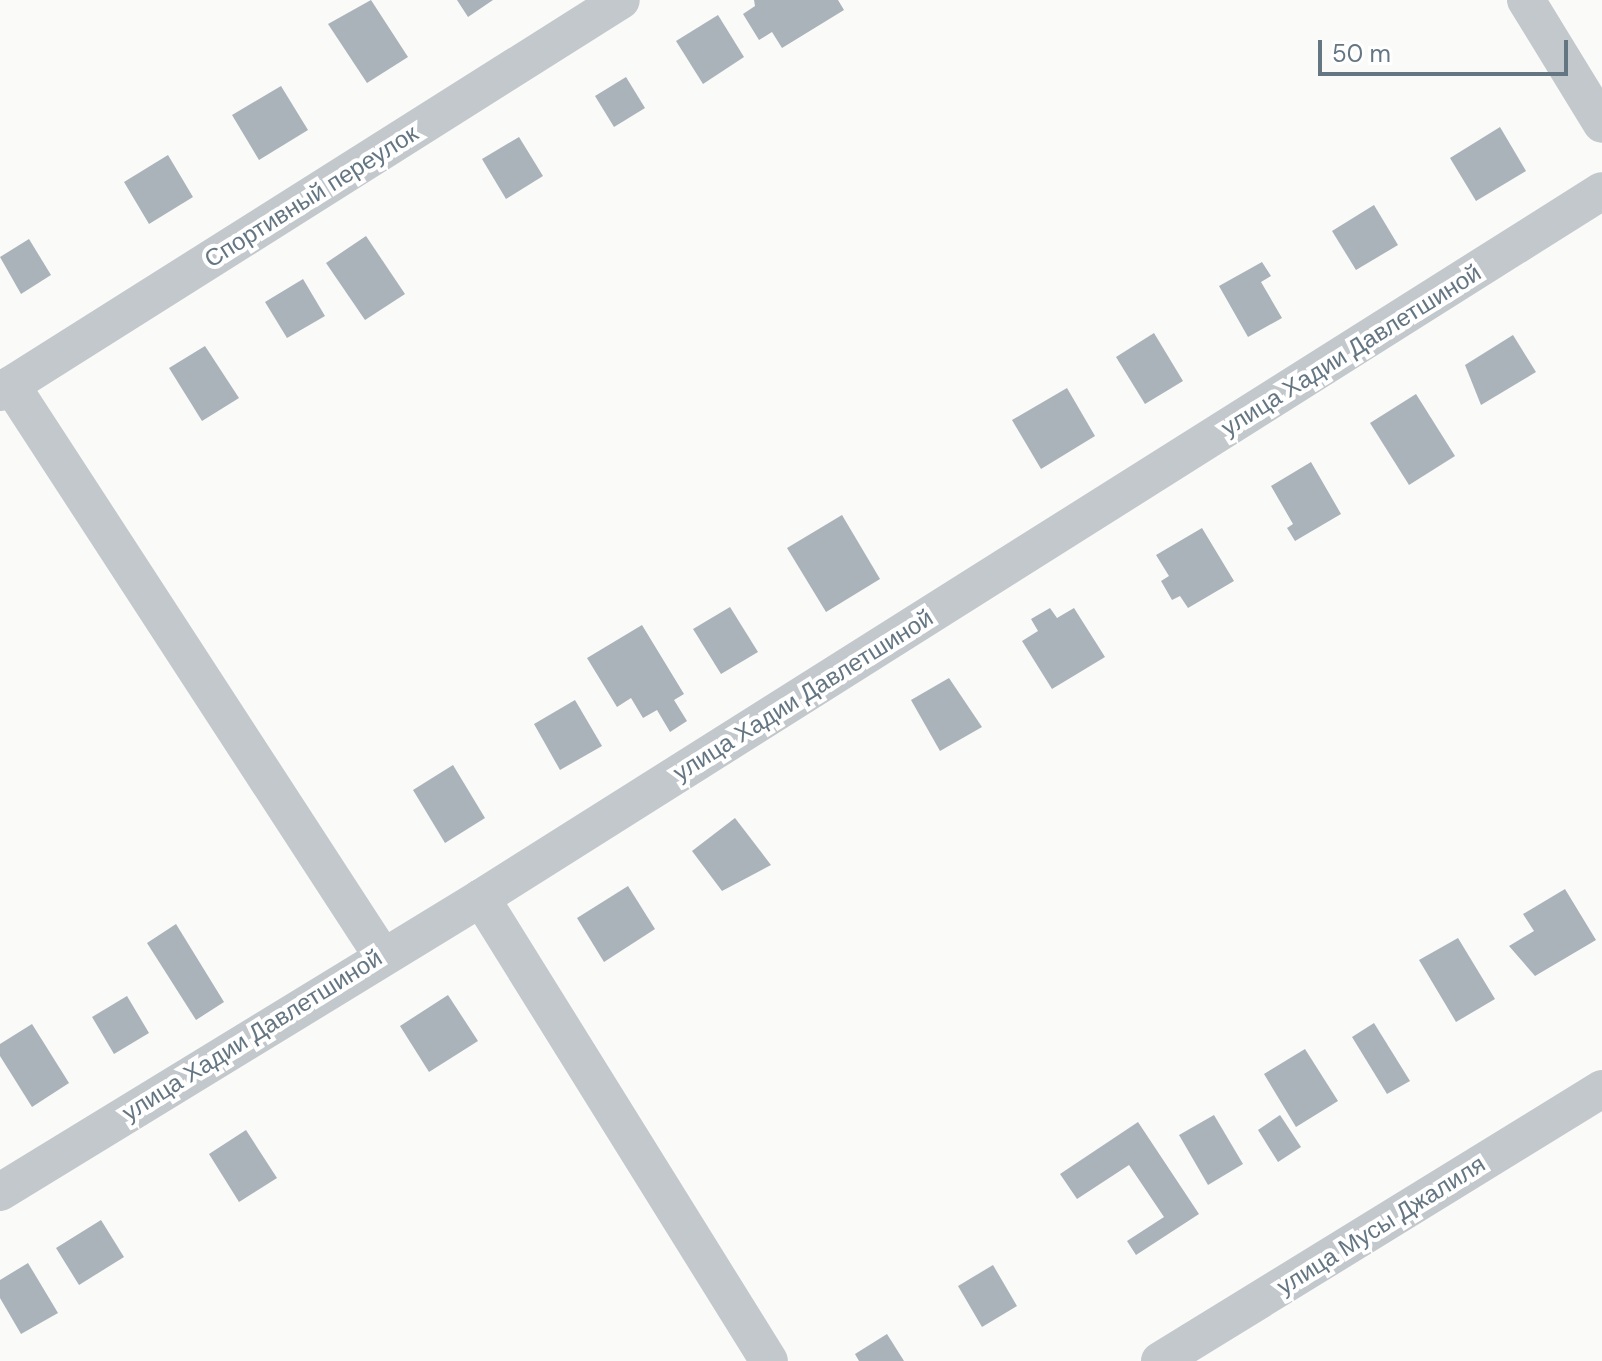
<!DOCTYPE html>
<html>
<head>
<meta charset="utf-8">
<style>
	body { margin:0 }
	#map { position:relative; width:1602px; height:1361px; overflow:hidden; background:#fafaf8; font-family:"DM Sans",sans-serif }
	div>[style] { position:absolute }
	.building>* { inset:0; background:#aab3b9 }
	.street>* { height:38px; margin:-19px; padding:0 19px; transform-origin:19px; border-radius:19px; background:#c3c8cc }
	span { translate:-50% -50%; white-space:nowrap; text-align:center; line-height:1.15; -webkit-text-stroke:8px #fff; paint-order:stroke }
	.street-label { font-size:24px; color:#657683 }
	.scale { position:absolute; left:1318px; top:40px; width:250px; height:36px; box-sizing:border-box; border:4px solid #657683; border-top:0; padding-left:10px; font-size:24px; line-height:28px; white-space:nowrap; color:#657683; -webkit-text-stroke:6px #fff; paint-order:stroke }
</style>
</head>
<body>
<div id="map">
	<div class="building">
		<i style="clip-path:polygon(371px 0,408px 57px,367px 83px,328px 24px)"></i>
		<i style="clip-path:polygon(457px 0,493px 0,468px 17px)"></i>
		<i style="clip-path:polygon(754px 0,838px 0,844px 10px,782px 48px,772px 32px,759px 40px,743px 14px,755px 6px)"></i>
		<i style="clip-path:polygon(718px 15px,744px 57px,703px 84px,676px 41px)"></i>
		<i style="clip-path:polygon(626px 77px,645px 108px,614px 127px,595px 96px)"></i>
		<i style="clip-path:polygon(281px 86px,308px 130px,259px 160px,232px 115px)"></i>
		<i style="clip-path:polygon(1500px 127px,1526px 171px,1476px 201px,1450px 158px)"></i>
		<i style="clip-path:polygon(519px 137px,543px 176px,506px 199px,482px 159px)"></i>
		<i style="clip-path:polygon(168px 155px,193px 197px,149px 224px,124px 182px)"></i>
		<i style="clip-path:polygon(1374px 205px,1398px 245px,1356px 270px,1332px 231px)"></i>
		<i style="clip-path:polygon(366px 236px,405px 294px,365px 320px,326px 263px)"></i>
		<i style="clip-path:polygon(29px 239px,51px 275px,21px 294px,0 257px)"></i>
		<i style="clip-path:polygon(1262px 262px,1271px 276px,1261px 282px,1282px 318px,1248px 337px,1219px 286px)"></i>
		<i style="clip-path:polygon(303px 279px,325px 316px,287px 338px,265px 302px)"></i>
		<i style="clip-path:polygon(1154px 333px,1183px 381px,1145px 404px,1116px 357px)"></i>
		<i style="clip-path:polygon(1513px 335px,1536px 372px,1481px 405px,1465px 365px)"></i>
		<i style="clip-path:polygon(205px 346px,239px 398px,202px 421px,169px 368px)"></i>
		<i style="clip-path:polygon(1067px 388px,1095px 436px,1041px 469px,1012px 420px)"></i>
		<i style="clip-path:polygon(1416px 394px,1455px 456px,1409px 485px,1370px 423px)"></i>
		<i style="clip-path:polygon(1311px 462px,1341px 514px,1295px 541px,1287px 528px,1293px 524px,1271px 486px)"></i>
		<i style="clip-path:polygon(842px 515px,880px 579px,826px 612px,787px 548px)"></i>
		<i style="clip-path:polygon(1202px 528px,1234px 581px,1188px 608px,1180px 596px,1172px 600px,1161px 581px,1169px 576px,1156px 555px)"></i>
		<i style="clip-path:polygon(730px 607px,758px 652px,721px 674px,693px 629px)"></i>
		<i style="clip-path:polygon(1050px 608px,1057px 618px,1074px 608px,1105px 657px,1052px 689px,1022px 641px,1038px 631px,1031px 619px)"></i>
		<i style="clip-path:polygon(642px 625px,684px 694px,674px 700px,687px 721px,670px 732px,657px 710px,643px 718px,631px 698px,617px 707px,587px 658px)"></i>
		<i style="clip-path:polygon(949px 678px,982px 727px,940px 751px,911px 700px)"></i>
		<i style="clip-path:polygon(575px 700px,602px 746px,560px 770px,534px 724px)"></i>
		<i style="clip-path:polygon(453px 765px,485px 818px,445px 843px,413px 790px)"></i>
		<i style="clip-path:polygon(735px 818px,771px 865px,722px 891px,692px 851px)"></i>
		<i style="clip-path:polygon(628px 886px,655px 929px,604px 962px,577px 918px)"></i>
		<i style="clip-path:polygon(1565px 889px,1596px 940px,1535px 976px,1509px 946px,1534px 931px,1523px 914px)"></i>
		<i style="clip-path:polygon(176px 924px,224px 1002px,196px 1020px,147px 943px)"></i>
		<i style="clip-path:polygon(1458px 938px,1495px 999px,1456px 1022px,1419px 960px)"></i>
		<i style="clip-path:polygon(448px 995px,478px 1041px,429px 1072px,400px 1026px)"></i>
		<i style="clip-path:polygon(127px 996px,149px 1033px,114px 1054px,92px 1017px)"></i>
		<i style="clip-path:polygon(1374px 1023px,1410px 1081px,1387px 1094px,1352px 1037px)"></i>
		<i style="clip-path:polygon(32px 1024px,69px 1083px,32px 1107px,0 1056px,0 1044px)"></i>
		<i style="clip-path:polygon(1305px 1049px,1338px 1101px,1296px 1127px,1264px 1074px)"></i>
		<i style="clip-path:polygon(1214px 1115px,1243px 1164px,1208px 1185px,1179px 1135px)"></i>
		<i style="clip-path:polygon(1280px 1115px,1301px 1147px,1278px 1162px,1258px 1130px)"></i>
		<i style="clip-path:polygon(1138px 1122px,1199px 1214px,1136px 1255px,1127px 1241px,1164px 1217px,1129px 1165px,1077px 1199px,1060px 1174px)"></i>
		<i style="clip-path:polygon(246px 1130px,277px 1178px,239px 1202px,209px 1154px)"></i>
		<i style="clip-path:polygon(101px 1220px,124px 1257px,79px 1285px,56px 1248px)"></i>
		<i style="clip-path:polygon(28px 1263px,58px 1313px,21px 1334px,0 1298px,0 1280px)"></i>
		<i style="clip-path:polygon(993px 1265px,1017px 1306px,982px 1327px,958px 1286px)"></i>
		<i style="clip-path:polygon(887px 1334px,904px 1361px,859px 1361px,855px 1354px)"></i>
	</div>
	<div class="street">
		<i style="left:1526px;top:0;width:145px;rotate:58.5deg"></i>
		<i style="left:11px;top:385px;width:679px;rotate:56.97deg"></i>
		<i style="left:0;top:392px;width:734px;rotate:-32.26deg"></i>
		<i style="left:481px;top:898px;width:545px;rotate:58.12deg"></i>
		<i style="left:0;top:1192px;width:564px;rotate:-31.43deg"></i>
		<i style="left:481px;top:898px;width:1325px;rotate:-32.24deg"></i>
		<i style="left:1160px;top:1361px;width:519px;rotate:-31.61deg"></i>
	</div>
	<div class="street-label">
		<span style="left:311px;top:196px;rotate:-32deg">Спортивный переулок</span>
		<span style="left:1351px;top:350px;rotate:-32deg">улица Хадии Давлетшиной</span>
		<span style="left:803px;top:695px;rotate:-32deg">улица Хадии Давлетшиной</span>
		<span style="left:252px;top:1035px;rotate:-32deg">улица Хадии Давлетшиной</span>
		<span style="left:1381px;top:1225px;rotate:-32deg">улица Мусы Джалиля</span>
	</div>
	<div class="scale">50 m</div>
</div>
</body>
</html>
